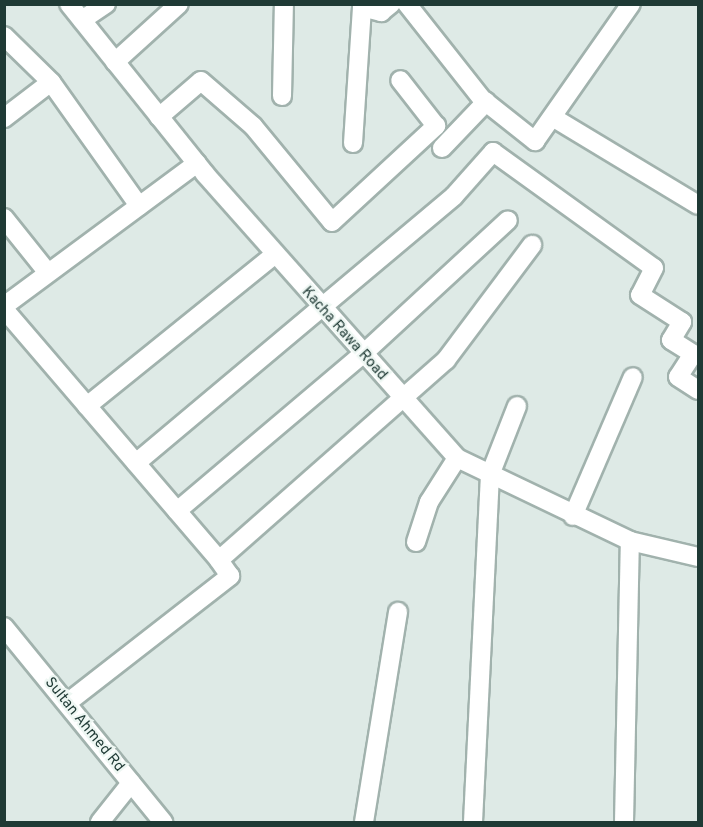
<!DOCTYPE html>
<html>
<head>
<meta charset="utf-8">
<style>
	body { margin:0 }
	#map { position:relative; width:703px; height:827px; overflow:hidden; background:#deeae6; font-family:Overpass,sans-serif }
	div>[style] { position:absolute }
	.roads { filter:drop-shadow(2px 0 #a1b2ad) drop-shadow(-2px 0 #a1b2ad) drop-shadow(0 2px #a1b2ad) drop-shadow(0 -2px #a1b2ad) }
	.minor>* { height:18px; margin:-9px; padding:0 9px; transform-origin:9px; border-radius:9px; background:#fff }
	.tertiary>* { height:18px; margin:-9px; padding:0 9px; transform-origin:9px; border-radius:9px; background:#fff }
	span { translate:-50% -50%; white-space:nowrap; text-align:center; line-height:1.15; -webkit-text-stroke:4.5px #eef7f3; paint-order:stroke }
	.street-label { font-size:15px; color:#1f3a35 }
	.frame { position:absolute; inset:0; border:6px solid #1f3a35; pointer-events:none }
</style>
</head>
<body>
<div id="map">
	<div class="roads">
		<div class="minor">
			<i style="left:407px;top:4px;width:121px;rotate:51.7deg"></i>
			<i style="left:482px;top:99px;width:68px;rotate:38.4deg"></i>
			<i style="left:535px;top:141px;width:167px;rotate:-55deg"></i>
			<i style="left:82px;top:20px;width:29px;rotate:-34deg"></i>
			<i style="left:4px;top:36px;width:66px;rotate:44.4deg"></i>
			<i style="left:51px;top:82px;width:152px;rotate:54.6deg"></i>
			<i style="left:115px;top:62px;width:86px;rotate:-42.2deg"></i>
			<i style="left:282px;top:96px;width:92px;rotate:-88.8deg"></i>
			<i style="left:159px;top:117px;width:55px;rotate:-40.6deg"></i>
			<i style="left:201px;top:81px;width:69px;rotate:40.9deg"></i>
			<i style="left:253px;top:126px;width:124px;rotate:50.5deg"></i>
			<i style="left:332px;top:222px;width:142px;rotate:-42.7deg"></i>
			<i style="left:436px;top:126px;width:58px;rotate:-128deg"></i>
			<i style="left:4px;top:118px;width:59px;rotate:-37.5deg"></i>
			<i style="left:554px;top:118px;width:168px;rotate:31.1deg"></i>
			<i style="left:353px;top:143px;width:136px;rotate:-86.2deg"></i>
			<i style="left:362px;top:7px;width:20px;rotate:15deg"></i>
			<i style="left:381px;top:12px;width:13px;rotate:-39deg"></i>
			<i style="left:442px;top:148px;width:64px;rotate:-46.3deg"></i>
			<i style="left:4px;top:218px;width:70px;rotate:51.3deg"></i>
			<i style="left:4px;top:306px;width:240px;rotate:-36.5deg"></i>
			<i style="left:4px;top:309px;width:330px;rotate:49.4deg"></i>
			<i style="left:87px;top:406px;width:240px;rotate:-38.9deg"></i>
			<i style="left:136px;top:463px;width:415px;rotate:-40deg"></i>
			<i style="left:454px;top:196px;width:59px;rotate:-48.4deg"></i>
			<i style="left:493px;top:152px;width:198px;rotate:35.8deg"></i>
			<i style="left:654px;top:268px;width:30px;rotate:117deg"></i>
			<i style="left:640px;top:295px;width:50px;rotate:32.7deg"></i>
			<i style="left:682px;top:322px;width:21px;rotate:121deg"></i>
			<i style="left:671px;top:340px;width:26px;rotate:32deg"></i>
			<i style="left:693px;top:354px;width:27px;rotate:123deg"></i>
			<i style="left:678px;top:377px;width:24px;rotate:33deg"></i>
			<i style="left:177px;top:511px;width:243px;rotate:-40.2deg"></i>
			<i style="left:363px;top:354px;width:197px;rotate:-42.7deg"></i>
			<i style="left:573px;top:516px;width:151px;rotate:-66.7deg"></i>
			<i style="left:416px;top:542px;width:42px;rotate:-72deg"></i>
			<i style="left:429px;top:502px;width:52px;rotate:-57.5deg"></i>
			<i style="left:67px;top:703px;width:207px;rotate:-37.9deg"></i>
			<i style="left:230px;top:576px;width:19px;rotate:-125deg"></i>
			<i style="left:219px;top:560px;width:303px;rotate:-41.4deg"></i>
			<i style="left:446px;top:360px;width:144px;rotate:-53.2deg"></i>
			<i style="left:100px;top:822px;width:50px;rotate:-51.5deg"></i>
			<i style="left:364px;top:822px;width:213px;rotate:-80.8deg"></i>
			<i style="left:473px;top:822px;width:347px;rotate:-87.2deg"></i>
			<i style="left:490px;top:475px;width:74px;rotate:-68.6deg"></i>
			<i style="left:624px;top:822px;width:281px;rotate:-88.8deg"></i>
		</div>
		<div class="tertiary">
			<i style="left:69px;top:4px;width:218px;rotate:51.3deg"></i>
			<i style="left:205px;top:174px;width:380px;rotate:48.4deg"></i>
			<i style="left:457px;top:458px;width:192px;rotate:25.6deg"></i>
			<i style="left:630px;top:541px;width:70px;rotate:13.2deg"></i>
			<i style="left:4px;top:627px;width:252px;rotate:50.8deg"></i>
		</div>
	</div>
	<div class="street-label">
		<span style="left:344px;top:334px;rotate:48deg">Kacha Rawa Road</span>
		<span style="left:84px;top:725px;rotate:51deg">Sultan Ahmed Rd</span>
	</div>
	<div class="frame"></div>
</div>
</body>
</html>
